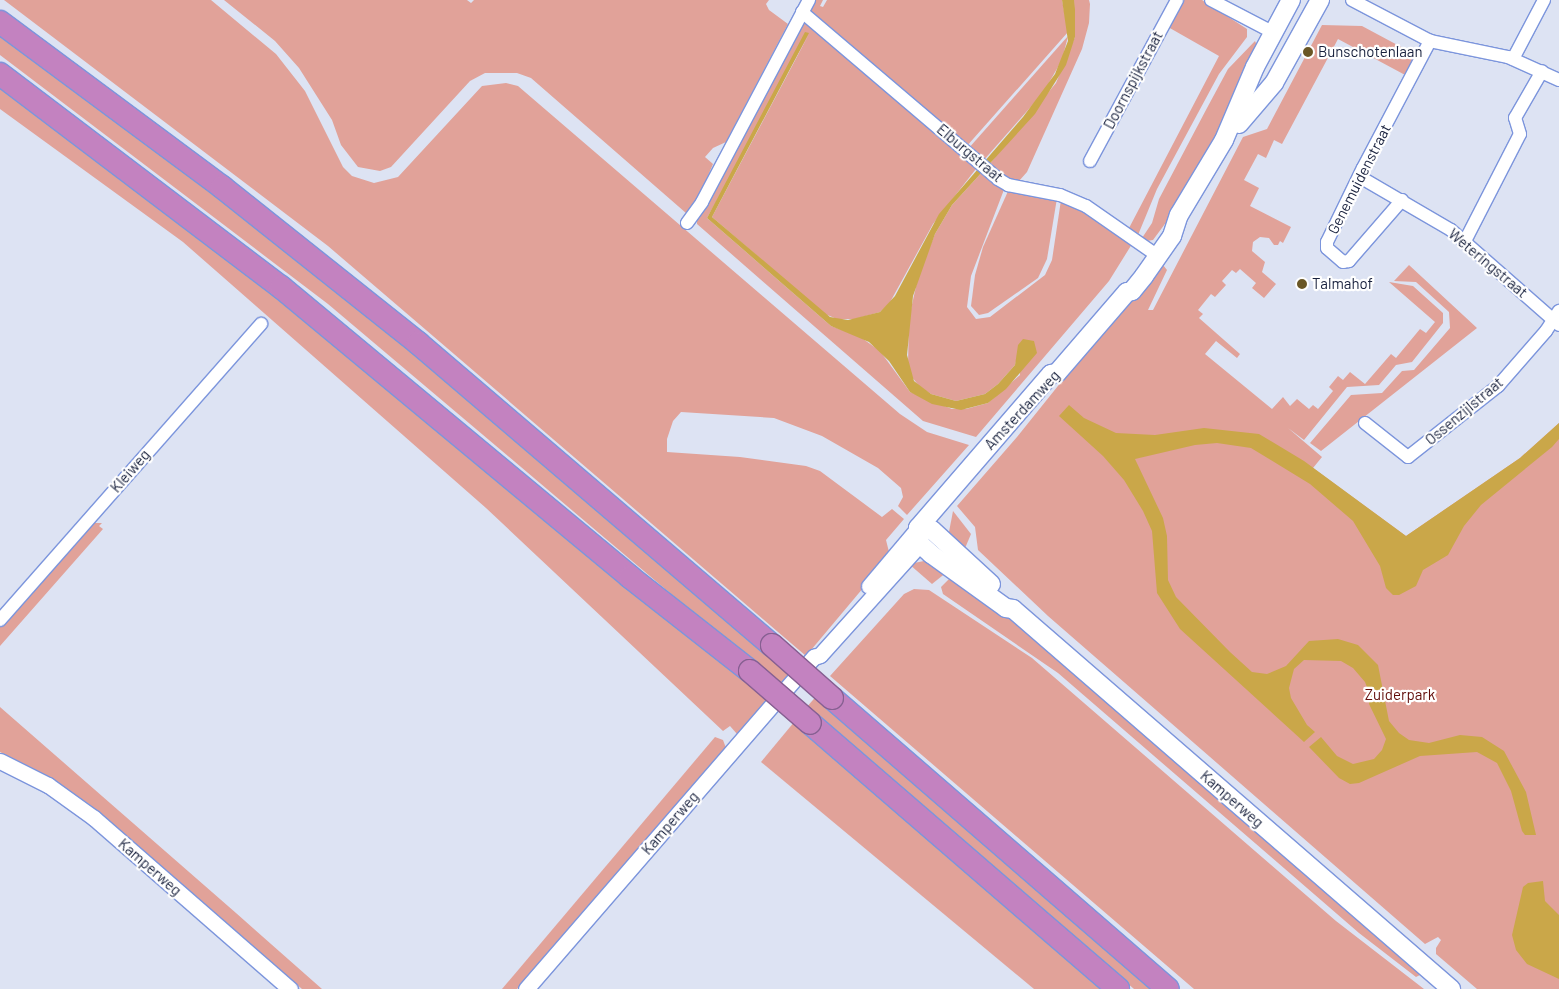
<!DOCTYPE html>
<html>
<head>
<meta charset="utf-8">
<style>
	body { margin:0 }
	#map { position:relative; width:1559px; height:989px; overflow:hidden; background:#dde3f3; font-family:Barlow,sans-serif }
	div>[style] { position:absolute }
	.green>* { inset:0; background:#e1a299 }
	.water>* { inset:0; background:#caa749 }
	.roads { filter:drop-shadow(1px 0 #7c95dc) drop-shadow(-1px 0 #7c95dc) drop-shadow(0 1px #7c95dc) drop-shadow(0 -1px #7c95dc) }
	.minor>* { height:12px; margin:-6px; padding:0 6px; transform-origin:6px; border-radius:6px; background:#fff }
	.tertiary>* { height:15px; margin:-7.5px; padding:0 7.5px; transform-origin:7.5px; border-radius:7.5px; background:#fff }
	.secondary>* { height:18px; margin:-9px; padding:0 9px; transform-origin:9px; border-radius:9px; background:#fff }
	.motorway>* { height:22px; margin:-11px; padding:0 11px; transform-origin:11px; border-radius:11px; background:#c382c0 }
	.bridges { filter:drop-shadow(1px 0 #876092) drop-shadow(-1px 0 #876092) drop-shadow(0 1px #876092) drop-shadow(0 -1px #876092) }
	.motorway-bridge>* { height:22px; margin:-11px; padding:0 11px; transform-origin:11px; border-radius:11px; background:#c382c0 }
	.dots>* { width:14px; height:14px; translate:-50% -50%; box-sizing:border-box; border:2px solid #fff; border-radius:50% }
	span { translate:-50% -50%; white-space:nowrap; text-align:center; line-height:1.15; -webkit-text-stroke:4.5px #fff; paint-order:stroke }
	.poi-label { font-size:15px; color:#18213d }
	.left { translate:0 -50%; text-align:left }
	.street-label { font-size:15px; color:#18213d }
	.park-label { font-size:15px; color:#620c09 }
</style>
</head>
<body>
<div id="map">
	<div class="green">
		<i style="clip-path:polygon(4px 0,211px 0,276px 54px,305px 91px,343px 167px,352px 176px,374px 183px,398px 177px,482px 86px,506px 83px,518px 86px,900px 414px,927px 432px,969px 445px,907px 515px,898px 506px,903px 497px,901px 488px,878px 468px,822px 436px,774px 418px,681px 412px,673px 421px,667px 439px,667px 452px,740px 457px,806px 466px,820px 471px,882px 517px,892px 509px,904px 519px,886px 540px,890px 556px,806px 656px,328px 246px)"></i>
		<i style="clip-path:polygon(224px 0,467px 0,471px 3px,474px 0,769px 0,766px 4px,769px 10px,788px 24px,726px 142px,713px 148px,705px 157px,713px 164px,704px 185px,710px 190px,694px 220px,531px 78px,517px 73px,485px 73px,470px 81px,391px 167px,380px 171px,358px 167px,341px 145px,332px 120px,299px 68px,275px 41px)"></i>
		<i style="clip-path:polygon(812px 0,823px 0,820px 6px,823px 7px,827px 0,1062px 0,1068px 32px,966px 147px,810px 12px)"></i>
		<i style="clip-path:polygon(1074px 0,1089px 0,1090px 4px,1089px 23px,1082px 49px,1027px 172px,1019px 181px,1013px 182px,988px 166px,1056px 83px,1075px 37px)"></i>
		<i style="clip-path:polygon(1182px 0,1202px 0,1247px 29px,1247px 37px,1219px 74px,1157px 189px,1138px 235px,1128px 230px,1219px 56px,1168px 27px)"></i>
		<i style="clip-path:polygon(804px 21px,979px 165px,933px 224px,889px 304px,880px 312px,855px 319px,837px 319px,825px 314px,712px 217px,809px 34px,707px 218px,831px 326px,859px 336px,880px 351px,910px 392px,952px 409px,966px 409px,988px 403px,1020px 375px,1018px 353px,1015px 365px,998px 384px,985px 394px,956px 401px,931px 394px,920px 387px,911px 376px,908px 365px,909px 318px,919px 273px,935px 234px,952px 205px,984px 170px,1005px 187px,971px 276px,967px 307px,976px 319px,990px 317px,1045px 275px,1052px 260px,1061px 200px,1082px 209px,1132px 244px,1109px 281px,976px 437px,923px 421px,697px 224px,697px 217px)"></i>
		<i style="clip-path:polygon(1322px 25px,1362px 26px,1418px 56px,1407px 76px,1338px 39px,1282px 144px,1274px 140px,1266px 158px,1258px 154px,1244px 180px,1259px 188px,1250px 206px,1291px 227px,1283px 243px,1280px 241px,1278px 245px,1274px 245px,1269px 238px,1260px 237px,1253px 242px,1252px 251px,1265px 262px,1262px 272px,1276px 284px,1264px 298px,1252px 288px,1256px 283px,1240px 269px,1236px 273px,1232px 270px,1222px 281px,1226px 285px,1215px 297px,1211px 294px,1198px 310px,1203px 314px,1199px 318px,1240px 354px,1237px 358px,1216px 341px,1205px 354px,1272px 409px,1283px 397px,1290px 406px,1297px 399px,1309px 409px,1313px 405px,1318px 409px,1333px 391px,1329px 387px,1338px 376px,1343px 380px,1350px 372px,1365px 384px,1391px 354px,1396px 358px,1420px 329px,1426px 333px,1435px 322px,1389px 282px,1413px 286px,1443px 313px,1443px 323px,1412px 362px,1396px 365px,1379px 385px,1347px 387px,1304px 440px,1288px 428px,1322px 457px,1313px 468px,1406px 536px,1520px 458px,1559px 423px,1559px 989px,1477px 989px,1436px 954px,1436px 948px,1441px 940px,1438px 937px,1425px 944px,1048px 616px,978px 550px,975px 527px,957px 506px,1017px 437px,1159px 260px,1167px 270px,1148px 310px,1153px 310px,1243px 137px,1267px 129px)"></i>
		<i style="clip-path:polygon(0 33px,327px 277px,793px 671px,780px 686px,328px 304px,0 55px)"></i>
		<i style="clip-path:polygon(1068px 36px,1062px 60px,1043px 93px,983px 161px,968px 149px)"></i>
		<i style="clip-path:polygon(1255px 41px,1259px 50px,1237px 105px,1173px 213px,1153px 240px,1147px 241px,1142px 238px,1152px 223px,1159px 199px,1207px 108px,1228px 69px)"></i>
		<i style="clip-path:polygon(0 79px,263px 276px,769px 699px,737px 734px,730px 726px,723px 731px,486px 508px,183px 242px,0 109px)"></i>
		<i style="clip-path:polygon(1009px 189px,1057px 198px,1047px 259px,1038px 278px,988px 313px,979px 315px,971px 306px,975px 275px,983px 247px)"></i>
		<i style="clip-path:polygon(1409px 265px,1477px 328px,1321px 451px,1310px 443px,1351px 395px,1382px 393px,1402px 371px,1414px 370px,1450px 328px,1449px 312px,1416px 282px,1394px 281px)"></i>
		<i style="clip-path:polygon(953px 511px,971px 534px,963px 553px,949px 532px)"></i>
		<i style="clip-path:polygon(90px 523px,102px 523px,99px 526px,103px 529px,0 646px,0 626px)"></i>
		<i style="clip-path:polygon(924px 561px,930px 563px,947px 572px,932px 584px,909px 564px)"></i>
		<i style="clip-path:polygon(953px 575px,989px 599px,1420px 975px,1416px 977px,1359px 933px,1058px 673px,943px 594px,941px 587px)"></i>
		<i style="clip-path:polygon(914px 589px,929px 590px,1032px 658px,1336px 921px,1424px 989px,1194px 989px,830px 676px,904px 594px)"></i>
		<i style="clip-path:polygon(819px 693px,1164px 989px,1134px 989px,806px 708px)"></i>
		<i style="clip-path:polygon(0 707px,236px 913px,322px 989px,302px 989px,89px 804px,38px 771px,0 752px)"></i>
		<i style="clip-path:polygon(795px 721px,1110px 989px,1034px 989px,761px 762px)"></i>
		<i style="clip-path:polygon(715px 737px,723px 740px,726px 748px,517px 989px,502px 989px)"></i>
	</div>
	<div class="water">
		<i style="clip-path:polygon(1062px 0,1074px 0,1075px 9px,1075px 37px,1066px 65px,1035px 114px,952px 205px,935px 234px,913px 296px,907px 355px,914px 381px,931px 394px,956px 401px,985px 394px,998px 384px,1015px 365px,1018px 345px,1023px 339px,1034px 341px,1037px 353px,1006px 389px,988px 403px,961px 410px,932px 404px,910px 392px,889px 361px,869px 342px,831px 326px,707px 218px,805px 32px,809px 33px,712px 217px,830px 317px,848px 320px,880px 312px,895px 296px,939px 214px,1023px 117px,1055px 74px,1068px 41px)"></i>
		<i style="clip-path:polygon(1069px 405px,1084px 418px,1116px 433px,1155px 435px,1204px 428px,1259px 434px,1304px 461px,1406px 536px,1520px 458px,1559px 423px,1559px 439px,1552px 447px,1481px 505px,1464px 526px,1448px 555px,1423px 570px,1416px 586px,1399px 595px,1393px 595px,1386px 588px,1380px 566px,1353px 521px,1310px 484px,1251px 448px,1217px 443px,1195px 445px,1135px 459px,1163px 518px,1167px 536px,1168px 580px,1176px 597px,1230px 652px,1252px 672px,1267px 674px,1286px 666px,1309px 641px,1338px 639px,1358px 645px,1378px 665px,1389px 721px,1399px 733px,1409px 740px,1429px 743px,1460px 735px,1482px 737px,1504px 751px,1526px 792px,1536px 835px,1525px 835px,1522px 831px,1511px 791px,1497px 763px,1477px 752px,1420px 756px,1359px 783px,1350px 784px,1339px 778px,1309px 747px,1321px 737px,1337px 756px,1353px 764px,1374px 759px,1382px 750px,1386px 739px,1369px 704px,1370px 695px,1365px 682px,1353px 668px,1341px 661px,1304px 660px,1294px 669px,1289px 688px,1291px 698px,1307px 725px,1315px 732px,1304px 742px,1180px 629px,1157px 593px,1152px 531px,1143px 511px,1124px 480px,1103px 456px,1059px 416px)"></i>
		<i style="clip-path:polygon(1543px 881px,1545px 901px,1559px 915px,1559px 979px,1527px 964px,1516px 950px,1512px 935px,1523px 887px,1528px 883px)"></i>
	</div>
	<div class="roads">
		<div class="minor">
			<i style="left:1211px;top:0;width:71px;rotate:27.6deg"></i>
			<i style="left:1352px;top:0;width:88px;rotate:27.7deg"></i>
			<i style="left:1430px;top:41px;width:80px;rotate:11.6deg"></i>
			<i style="left:1508px;top:57px;width:56px;rotate:24.3deg"></i>
			<i style="left:802px;top:12px;width:257px;rotate:40.4deg"></i>
			<i style="left:998px;top:179px;width:12px;rotate:31deg"></i>
			<i style="left:1008px;top:185px;width:53px;rotate:10.9deg"></i>
			<i style="left:1060px;top:195px;width:28px;rotate:23deg"></i>
			<i style="left:1086px;top:206px;width:88px;rotate:34.8deg"></i>
			<i style="left:1513px;top:59px;width:67px;rotate:-62.3deg"></i>
			<i style="left:1090px;top:161px;width:183px;rotate:-61.6deg"></i>
			<i style="left:1360px;top:177px;width:105px;rotate:30.2deg"></i>
			<i style="left:1451px;top:230px;width:144px;rotate:41.3deg"></i>
			<i style="left:1402px;top:200px;width:81px;rotate:131deg"></i>
			<i style="left:1349px;top:261px;width:6px;rotate:171deg"></i>
			<i style="left:1343px;top:262px;width:21px;rotate:-139deg"></i>
			<i style="left:1327px;top:248px;width:6px;rotate:-90deg"></i>
			<i style="left:1327px;top:242px;width:82px;rotate:-64.1deg"></i>
			<i style="left:1363px;top:168px;width:144px;rotate:-62.2deg"></i>
			<i style="left:687px;top:223px;width:26px;rotate:-54deg"></i>
			<i style="left:702px;top:202px;width:229px;rotate:-62.1deg"></i>
			<i style="left:1465px;top:241px;width:120px;rotate:-62.8deg"></i>
			<i style="left:1520px;top:134px;width:17px;rotate:-107deg"></i>
			<i style="left:1515px;top:118px;width:54px;rotate:-60.1deg"></i>
			<i style="left:1365px;top:423px;width:55px;rotate:38.3deg"></i>
			<i style="left:1408px;top:457px;width:115px;rotate:-38.3deg"></i>
			<i style="left:1498px;top:386px;width:73px;rotate:-48.9deg"></i>
			<i style="left:1546px;top:331px;width:24px;rotate:-57deg"></i>
			<i style="left:0;top:620px;width:395px;rotate:-48.6deg"></i>
		</div>
		<div class="tertiary">
			<i style="left:869px;top:586px;width:76px;rotate:-49.8deg"></i>
			<i style="left:0;top:761px;width:54px;rotate:26.6deg"></i>
			<i style="left:48px;top:785px;width:57px;rotate:35.7deg"></i>
			<i style="left:94px;top:818px;width:260px;rotate:41.1deg"></i>
			<i style="left:526px;top:989px;width:440px;rotate:-49.1deg"></i>
			<i style="left:814px;top:657px;width:6px;rotate:-18deg"></i>
			<i style="left:820px;top:655px;width:149px;rotate:-48deg"></i>
		</div>
		<div class="secondary">
			<i style="left:1239px;top:124px;width:54px;rotate:-49.5deg"></i>
			<i style="left:1274px;top:83px;width:95px;rotate:-61deg"></i>
			<i style="left:918px;top:528px;width:16px;rotate:83deg"></i>
			<i style="left:920px;top:544px;width:15px;rotate:42deg"></i>
			<i style="left:931px;top:554px;width:92px;rotate:35.8deg"></i>
			<i style="left:1006px;top:608px;width:7px;rotate:8deg"></i>
			<i style="left:1013px;top:609px;width:580px;rotate:40.94deg"></i>
			<i style="left:918px;top:528px;width:203px;rotate:-49.2deg"></i>
			<i style="left:1051px;top:374px;width:6px;rotate:-9deg"></i>
			<i style="left:1057px;top:373px;width:107px;rotate:-49.2deg"></i>
			<i style="left:1127px;top:292px;width:5px;rotate:-11deg"></i>
			<i style="left:1132px;top:291px;width:19px;rotate:-51deg"></i>
			<i style="left:1144px;top:276px;width:49px;rotate:-55deg"></i>
			<i style="left:1172px;top:236px;width:22px;rotate:-72deg"></i>
			<i style="left:1179px;top:215px;width:87px;rotate:-59deg"></i>
			<i style="left:1224px;top:140px;width:79px;rotate:-67deg"></i>
			<i style="left:1255px;top:67px;width:76px;rotate:-61.8deg"></i>
			<i style="left:918px;top:528px;width:14px;rotate:8deg"></i>
			<i style="left:932px;top:530px;width:80px;rotate:42.5deg"></i>
		</div>
		<div class="motorway">
			<i style="left:0;top:22px;width:277px;rotate:36.6deg"></i>
			<i style="left:222px;top:187px;width:251px;rotate:38.5deg"></i>
			<i style="left:418px;top:343px;width:465px;rotate:40.5deg"></i>
			<i style="left:0;top:74px;width:353px;rotate:37.2deg"></i>
			<i style="left:281px;top:287px;width:454px;rotate:39.7deg"></i>
			<i style="left:630px;top:577px;width:152px;rotate:38.1deg"></i>
			<i style="left:832px;top:698px;width:444px;rotate:40.9deg"></i>
			<i style="left:810px;top:723px;width:407px;rotate:40.8deg"></i>
		</div>
	</div>
	<div class="bridges">
		<div class="motorway-bridge">
			<i style="left:772px;top:645px;width:80px;rotate:41.5deg"></i>
			<i style="left:750px;top:671px;width:79px;rotate:40.9deg"></i>
		</div>
	</div>
	<div class="dots">
		<i style="left:1308px;top:52px;background:#6a5726"></i>
		<i style="left:1302px;top:284px;background:#6a5726"></i>
	</div>
	<div class="poi-label">
		<span class="left" style="left:1318px;top:52px">Bunschotenlaan</span>
		<span class="left" style="left:1312px;top:284px">Talmahof</span>
	</div>
	<div class="street-label">
		<span style="left:1133px;top:80px;rotate:-62deg">Doornspijkstraat</span>
		<span style="left:970px;top:153px;rotate:40deg">Elburgstraat</span>
		<span style="left:1359px;top:179px;rotate:-63deg">Genemuidenstraat</span>
		<span style="left:1488px;top:263px;rotate:40deg">Weteringstraat</span>
		<span style="left:1022px;top:410px;rotate:-47deg">Amsterdamweg</span>
		<span style="left:1464px;top:411px;rotate:-40deg">Ossenzijlstraat</span>
		<span style="left:130px;top:471px;rotate:-49deg">Kleiweg</span>
		<span style="left:1232px;top:799px;rotate:41deg">Kamperweg</span>
		<span style="left:670px;top:823px;rotate:-49deg">Kamperweg</span>
		<span style="left:150px;top:867px;rotate:41deg">Kamperweg</span>
	</div>
	<div class="park-label">
		<span style="left:1400px;top:695px">Zuiderpark</span>
	</div>
</div>
</body>
</html>
